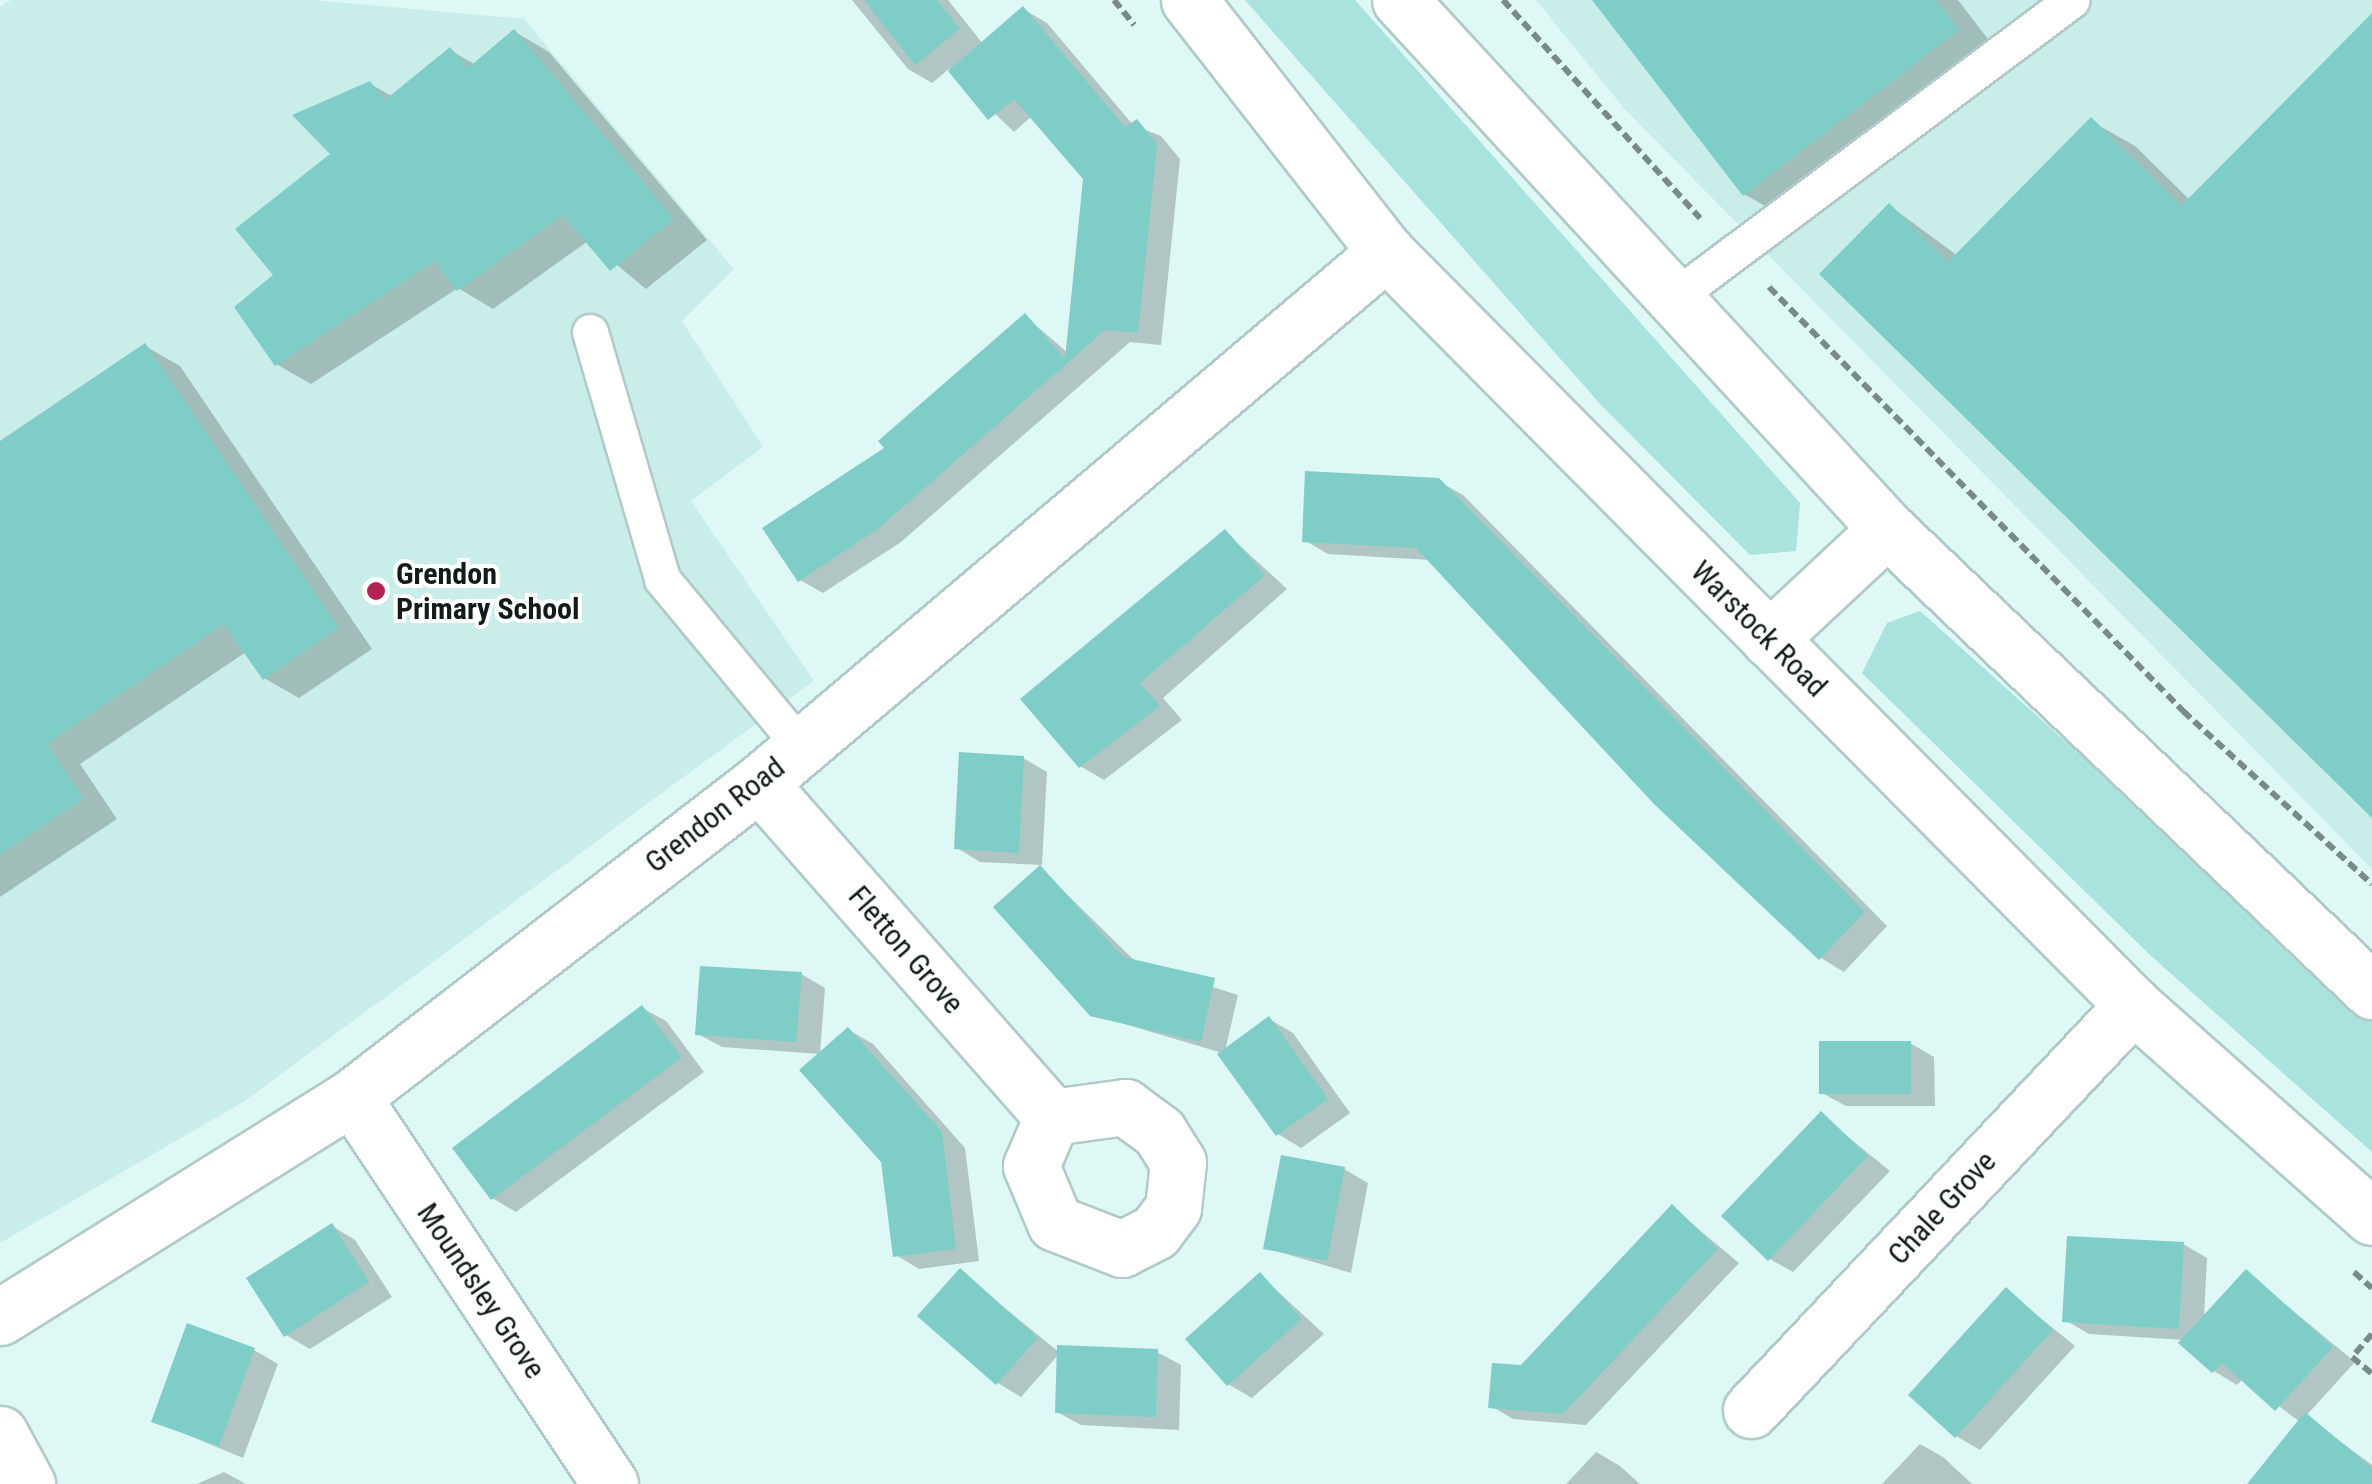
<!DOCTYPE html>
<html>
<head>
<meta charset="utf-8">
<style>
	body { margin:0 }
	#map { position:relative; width:2372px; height:1484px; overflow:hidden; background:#def8f5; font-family:"Roboto Condensed",sans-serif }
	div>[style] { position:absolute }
	.built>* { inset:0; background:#c9ede9 }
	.green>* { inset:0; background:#aae2dd }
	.shadow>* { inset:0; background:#0003 }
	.building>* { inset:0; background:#7ecdc6 }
	.path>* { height:6px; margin-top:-3px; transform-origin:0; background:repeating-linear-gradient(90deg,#798b89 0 10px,transparent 0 15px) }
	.roads { filter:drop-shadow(2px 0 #b1cac7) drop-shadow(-2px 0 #b1cac7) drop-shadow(0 2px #b1cac7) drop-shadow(0 -2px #b1cac7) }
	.lane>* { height:35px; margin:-17.5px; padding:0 17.5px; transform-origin:17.5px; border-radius:17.5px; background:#fff }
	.street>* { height:55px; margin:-27.5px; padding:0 27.5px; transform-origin:27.5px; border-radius:27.5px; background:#fff }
	.secondary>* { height:55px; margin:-27.5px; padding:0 27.5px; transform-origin:27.5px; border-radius:27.5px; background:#fff }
	.dots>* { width:28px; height:28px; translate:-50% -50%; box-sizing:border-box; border:5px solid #fff; border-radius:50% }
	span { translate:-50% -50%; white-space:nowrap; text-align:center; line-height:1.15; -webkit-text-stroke:8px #fff; paint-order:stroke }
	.poi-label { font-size:30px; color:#111b1a; font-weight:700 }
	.left { translate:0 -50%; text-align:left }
	.street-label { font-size:30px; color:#111b1a }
</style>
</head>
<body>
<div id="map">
	<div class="built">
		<i style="clip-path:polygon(11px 0,313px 0,524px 19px,734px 269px,682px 321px,763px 447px,691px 501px,814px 681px,243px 1102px,0 1243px,0 7px)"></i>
		<i style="clip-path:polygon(1536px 0,2372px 0,2372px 869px,1622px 106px)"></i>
	</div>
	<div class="green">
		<i style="clip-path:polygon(1245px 0,1355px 0,1800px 503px,1796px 551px,1750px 555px,1601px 405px)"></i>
		<i style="clip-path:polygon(1920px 611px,2372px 1016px,2372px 1152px,2150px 955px,1862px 673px,1887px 623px)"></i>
	</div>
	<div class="shadow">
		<i style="clip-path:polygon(852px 0,948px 0,983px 44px,1023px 9px,1047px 23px,1133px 125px,1161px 136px,1180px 159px,1161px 345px,1130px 342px,901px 542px,823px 593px,800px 580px,1025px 316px,1068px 353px,1085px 178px,1032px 116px,1014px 132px,949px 69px,932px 83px,908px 69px)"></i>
		<i style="clip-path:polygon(1596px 0,1958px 0,2001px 56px,1788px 219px,1744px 194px)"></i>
		<i style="clip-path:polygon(515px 32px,549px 52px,707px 240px,646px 289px,588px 241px,493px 309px,458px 288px,311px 384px,276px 364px,276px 275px,369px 83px,393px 97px,450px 50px,476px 65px)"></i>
		<i style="clip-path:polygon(2372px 44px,2372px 815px,1890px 206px,1958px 256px,2091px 121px,2135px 146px,2191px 201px)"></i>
		<i style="clip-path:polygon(145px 346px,180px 366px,372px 649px,299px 698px,264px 678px,246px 652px,80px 764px,117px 819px,0 897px,0 444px)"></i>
		<i style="clip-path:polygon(1438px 481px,1463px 495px,1887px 926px,1844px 972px,1821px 958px,1430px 560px,1328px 554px,1304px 540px)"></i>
		<i style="clip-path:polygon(1225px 532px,1287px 589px,1163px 698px,1182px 720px,1104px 780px,1080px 766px)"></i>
		<i style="clip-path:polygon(1023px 758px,1047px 772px,1042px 865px,980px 862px,957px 848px)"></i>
		<i style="clip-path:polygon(1040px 868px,1137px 963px,1238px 995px,1225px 1051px,1269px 1019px,1293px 1033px,1350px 1113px,1301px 1148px,1278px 1134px,1219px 1052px,1091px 1014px)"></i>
		<i style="clip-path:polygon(801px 974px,825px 988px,820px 1054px,722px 1047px,698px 1034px)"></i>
		<i style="clip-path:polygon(642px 1008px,666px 1021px,704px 1072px,516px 1212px,492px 1198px)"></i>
		<i style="clip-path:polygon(849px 1030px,873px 1044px,965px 1148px,979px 1261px,919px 1269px,896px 1255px,883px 1161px)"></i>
		<i style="clip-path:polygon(1910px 1043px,1934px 1057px,1935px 1106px,1846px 1106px,1822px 1093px)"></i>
		<i style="clip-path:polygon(1821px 1115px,1890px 1171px,1793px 1272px,1770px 1259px)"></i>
		<i style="clip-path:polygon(1344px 1169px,1368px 1183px,1351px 1273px,1266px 1248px)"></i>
		<i style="clip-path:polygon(1672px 1207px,1739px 1263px,1586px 1425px,1513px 1419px,1491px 1406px)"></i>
		<i style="clip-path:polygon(332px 1226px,355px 1240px,392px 1297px,310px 1349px,286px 1335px)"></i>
		<i style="clip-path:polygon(2183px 1244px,2207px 1258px,2204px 1319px,2246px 1272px,2355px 1362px,2306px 1416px,2372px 1465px,2372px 1484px,2287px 1484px,2300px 1422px,2243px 1379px,2237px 1385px,2214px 1371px,2184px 1340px,2089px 1334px,2065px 1320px)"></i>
		<i style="clip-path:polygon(960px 1272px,1059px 1352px,1157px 1352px,1181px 1365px,1179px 1430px,1081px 1425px,1057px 1412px,1059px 1354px,1021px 1397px,998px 1383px)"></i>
		<i style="clip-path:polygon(1260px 1275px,1324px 1334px,1252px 1398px,1228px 1384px)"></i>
		<i style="clip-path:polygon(2006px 1290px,2075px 1346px,1980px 1450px,1956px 1436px)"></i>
		<i style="clip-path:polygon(254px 1350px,278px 1364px,243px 1458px,154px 1421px)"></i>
		<i style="clip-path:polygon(1920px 1444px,1943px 1457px,1972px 1484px,1882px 1484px)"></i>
		<i style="clip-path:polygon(1596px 1452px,1620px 1466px,1640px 1484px,1566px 1484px)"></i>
		<i style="clip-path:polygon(224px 1472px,246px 1484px,197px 1484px)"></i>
	</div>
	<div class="building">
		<i style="clip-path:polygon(864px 0,937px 0,960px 29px,915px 65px)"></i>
		<i style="clip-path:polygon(1592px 0,1936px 0,1959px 30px,1743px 196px)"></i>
		<i style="clip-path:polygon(1023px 6px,1125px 127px,1137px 119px,1157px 144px,1138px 333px,1105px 330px,878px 529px,798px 582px,762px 528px,884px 448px,878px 441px,1025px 313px,1065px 359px,1083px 179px,1014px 99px,988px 120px,948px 71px)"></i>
		<i style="clip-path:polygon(2372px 13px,2372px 818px,1819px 274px,1889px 203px,1948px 262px,2091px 117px,2181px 206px)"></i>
		<i style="clip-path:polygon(514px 29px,674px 219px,610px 271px,563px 215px,457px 291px,435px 261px,275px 366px,234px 307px,273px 275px,235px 229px,330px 154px,292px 115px,370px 81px,385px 100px,450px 47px,468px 68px)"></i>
		<i style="clip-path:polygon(145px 343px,339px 628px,263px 680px,224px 624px,47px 744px,84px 798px,0 855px,0 441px)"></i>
		<i style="clip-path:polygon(1305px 471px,1439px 478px,1865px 912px,1819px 960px,1654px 804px,1416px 548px,1302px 542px)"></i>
		<i style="clip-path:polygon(1225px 529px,1265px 575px,1140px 683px,1160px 706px,1079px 768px,1020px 699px)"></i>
		<i style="clip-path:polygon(959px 752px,1024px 756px,1019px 853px,954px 849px)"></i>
		<i style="clip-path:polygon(1040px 865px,1123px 957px,1215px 978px,1201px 1042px,1090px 1016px,993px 907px)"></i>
		<i style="clip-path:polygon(700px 966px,802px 972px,796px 1042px,695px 1035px)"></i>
		<i style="clip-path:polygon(642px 1005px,682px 1057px,491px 1200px,452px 1148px)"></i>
		<i style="clip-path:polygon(1269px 1016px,1328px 1099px,1276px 1136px,1217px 1054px)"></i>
		<i style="clip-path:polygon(848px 1027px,942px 1132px,956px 1249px,893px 1257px,881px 1162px,799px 1070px)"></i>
		<i style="clip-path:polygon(1819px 1041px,1911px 1041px,1911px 1094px,1819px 1094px)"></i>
		<i style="clip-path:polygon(1821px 1111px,1868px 1156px,1768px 1261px,1721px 1216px)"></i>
		<i style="clip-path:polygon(1281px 1155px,1345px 1167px,1327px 1261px,1263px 1249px)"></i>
		<i style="clip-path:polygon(1672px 1204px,1718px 1249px,1563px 1414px,1488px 1408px,1492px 1363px,1521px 1365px)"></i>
		<i style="clip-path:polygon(332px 1223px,369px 1282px,284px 1337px,246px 1278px)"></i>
		<i style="clip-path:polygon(2067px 1236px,2184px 1242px,2179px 1329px,2062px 1322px)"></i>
		<i style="clip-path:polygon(960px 1268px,1038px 1338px,996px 1385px,917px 1316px)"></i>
		<i style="clip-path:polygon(2246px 1269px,2333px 1347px,2275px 1411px,2222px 1363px,2212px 1373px,2178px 1343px)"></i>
		<i style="clip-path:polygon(1260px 1272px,1302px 1319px,1227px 1386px,1185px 1339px)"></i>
		<i style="clip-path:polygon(2006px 1287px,2053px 1330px,1955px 1438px,1908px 1395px)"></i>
		<i style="clip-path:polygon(187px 1323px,255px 1348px,219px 1446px,151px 1422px)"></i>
		<i style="clip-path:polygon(1057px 1345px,1158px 1349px,1156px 1417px,1055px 1413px)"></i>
		<i style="clip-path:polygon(2305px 1412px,2372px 1468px,2372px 1484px,2247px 1484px)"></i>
	</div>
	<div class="path">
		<i style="left:1114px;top:0;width:32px;rotate:51deg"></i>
		<i style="left:1503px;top:0;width:294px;rotate:47.9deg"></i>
		<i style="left:1769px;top:287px;width:593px;rotate:45.68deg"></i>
		<i style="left:2183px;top:711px;width:256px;rotate:42.5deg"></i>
		<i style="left:2354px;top:1272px;width:24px;rotate:42deg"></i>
		<i style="left:2372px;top:1334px;width:30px;rotate:131deg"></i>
		<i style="left:2352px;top:1357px;width:26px;rotate:40deg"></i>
	</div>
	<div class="roads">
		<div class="lane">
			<i style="left:1672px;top:299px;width:499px;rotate:-36.8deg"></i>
			<i style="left:590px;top:332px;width:257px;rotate:73.7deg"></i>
			<i style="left:662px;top:579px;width:218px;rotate:50.4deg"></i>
		</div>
		<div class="street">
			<i style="left:759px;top:783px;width:444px;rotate:48.7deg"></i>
			<i style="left:1052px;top:1117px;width:74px;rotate:-7.8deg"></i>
			<i style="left:1125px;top:1107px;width:42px;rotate:36.3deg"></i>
			<i style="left:1159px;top:1132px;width:36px;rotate:58deg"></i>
			<i style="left:1178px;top:1162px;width:46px;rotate:96.2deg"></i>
			<i style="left:1173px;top:1208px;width:30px;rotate:127deg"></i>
			<i style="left:1155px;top:1232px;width:37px;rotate:153deg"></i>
			<i style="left:1122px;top:1249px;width:72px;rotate:-158.8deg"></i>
			<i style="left:1055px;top:1223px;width:62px;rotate:-112.8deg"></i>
			<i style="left:1031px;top:1166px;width:53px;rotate:-66.8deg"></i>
			<i style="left:352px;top:1097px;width:465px;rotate:56.3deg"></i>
			<i style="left:0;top:1317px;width:415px;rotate:-32deg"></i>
			<i style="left:352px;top:1097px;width:514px;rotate:-37.65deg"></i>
			<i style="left:759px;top:783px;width:822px;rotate:-40.26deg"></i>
			<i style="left:1751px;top:1410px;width:557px;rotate:-46.67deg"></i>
			<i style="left:0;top:1434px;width:57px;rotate:61.6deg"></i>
		</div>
		<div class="secondary">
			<i style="left:1189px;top:0;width:320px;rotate:52deg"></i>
			<i style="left:1386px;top:252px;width:1061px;rotate:45.23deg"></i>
			<i style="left:2133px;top:1005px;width:319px;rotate:41.6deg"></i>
			<i style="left:1400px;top:0;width:719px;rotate:47.37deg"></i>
			<i style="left:1887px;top:529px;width:670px;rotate:43.61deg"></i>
			<i style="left:1769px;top:639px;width:161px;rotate:-43deg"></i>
		</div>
	</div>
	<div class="dots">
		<i style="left:376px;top:591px;background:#b32351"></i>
	</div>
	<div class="poi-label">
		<span class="left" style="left:396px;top:591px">Grendon<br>Primary School</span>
	</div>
	<div class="street-label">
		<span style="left:1759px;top:629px;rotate:45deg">Warstock Road</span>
		<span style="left:715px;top:815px;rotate:-38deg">Grendon Road</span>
		<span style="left:906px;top:950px;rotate:49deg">Fletton Grove</span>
		<span style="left:1942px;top:1208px;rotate:-47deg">Chale Grove</span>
		<span style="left:481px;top:1291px;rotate:56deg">Moundsley Grove</span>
	</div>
</div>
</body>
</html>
